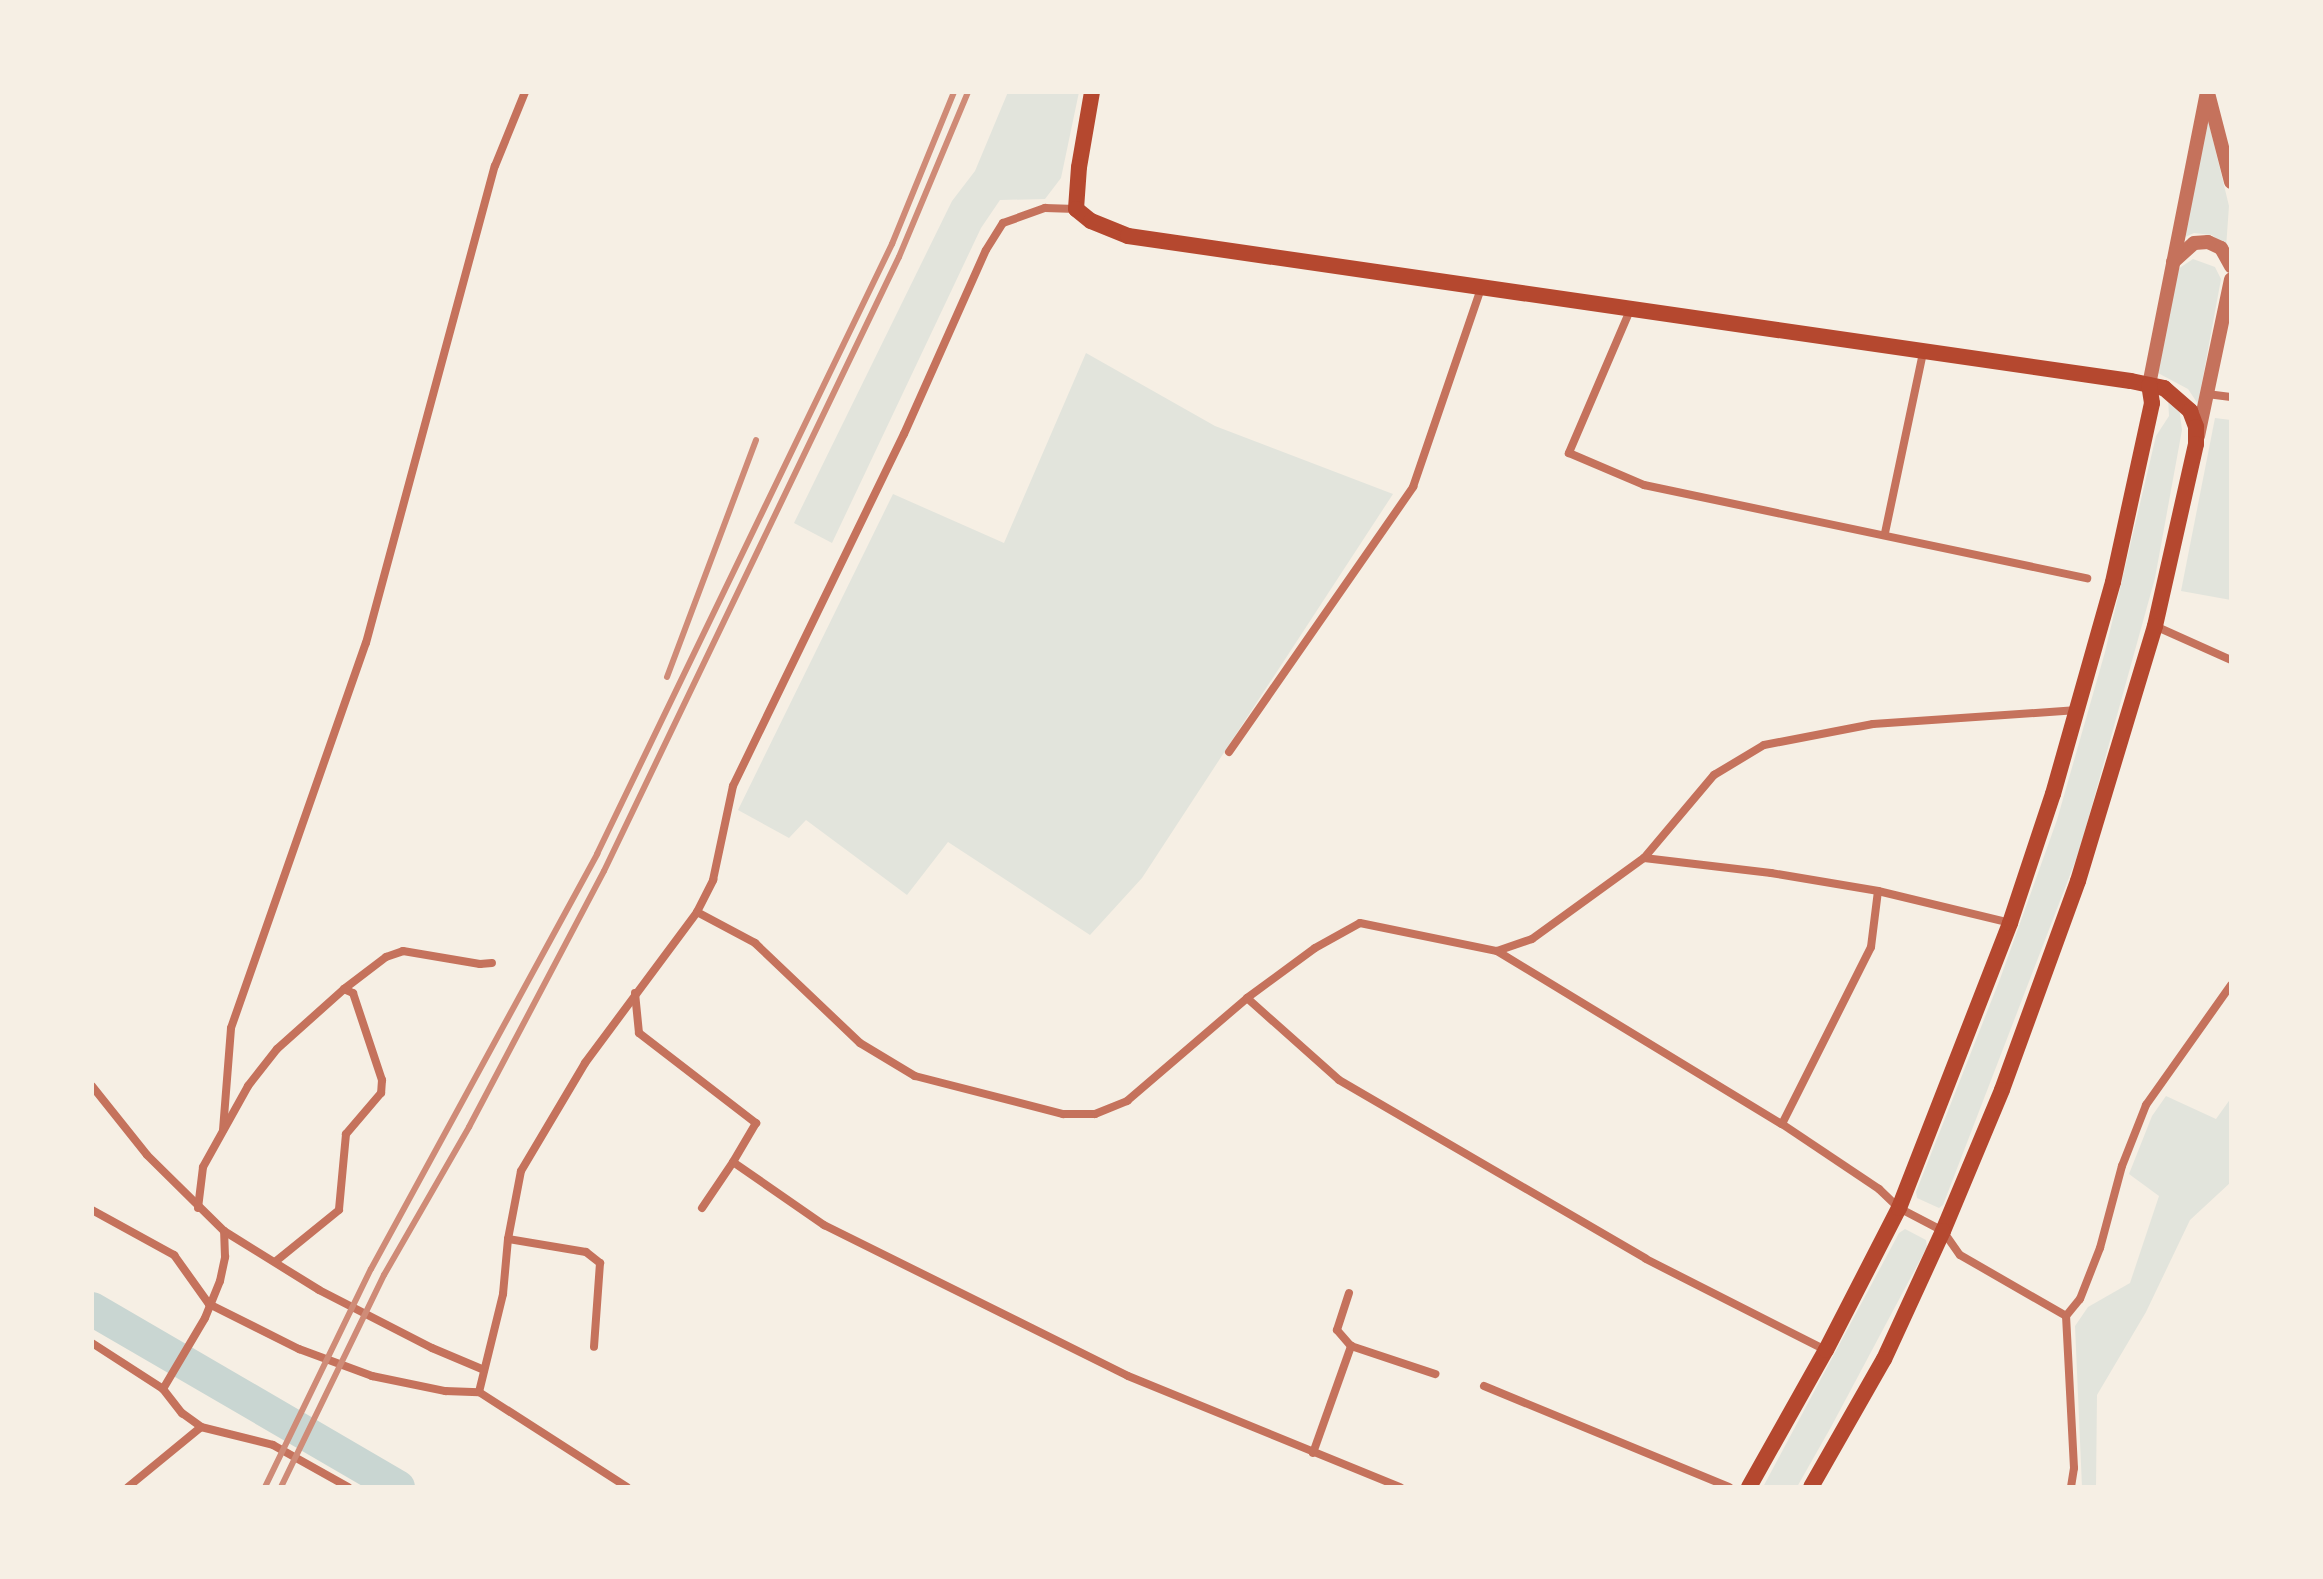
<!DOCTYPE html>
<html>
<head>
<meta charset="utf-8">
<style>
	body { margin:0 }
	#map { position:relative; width:2323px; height:1579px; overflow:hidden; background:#f6efe4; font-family:Raleway,sans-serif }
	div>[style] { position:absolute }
	.green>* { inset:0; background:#e2e4dc }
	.river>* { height:34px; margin:-17px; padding:0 17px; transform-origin:17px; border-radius:17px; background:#c9d6d2 }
	.minor>* { height:8px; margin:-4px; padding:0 4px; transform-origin:4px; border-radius:4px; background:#c5725c }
	.tertiary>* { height:14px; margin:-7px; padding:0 7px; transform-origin:7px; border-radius:7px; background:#c5725c }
	.secondary>* { height:16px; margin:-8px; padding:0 8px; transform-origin:8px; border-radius:8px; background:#b5482f }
	.rail>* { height:6px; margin:-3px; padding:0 3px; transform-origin:3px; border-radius:3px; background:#cf8b77 }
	span { translate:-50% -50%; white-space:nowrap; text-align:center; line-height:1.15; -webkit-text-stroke:7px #f6efe4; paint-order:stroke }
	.frame { position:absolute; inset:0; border:94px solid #f6efe4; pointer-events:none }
</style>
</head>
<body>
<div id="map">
	<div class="green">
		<i style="clip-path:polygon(1008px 92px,1079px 92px,1061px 178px,1045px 199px,1000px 200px,981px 228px,832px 543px,794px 523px,952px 201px,975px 171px)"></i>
		<i style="clip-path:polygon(2206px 111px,2229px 206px,2226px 248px,2212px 235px,2194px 233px,2185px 237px)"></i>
		<i style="clip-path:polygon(2193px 259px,2215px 267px,2221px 279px,2198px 404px,2188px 389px,2158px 373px,2178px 269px)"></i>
		<i style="clip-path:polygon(1086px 353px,1215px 426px,1393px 494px,1142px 878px,1090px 935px,948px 842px,907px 895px,806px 820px,789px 838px,738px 810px,893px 494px,1004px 543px)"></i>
		<i style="clip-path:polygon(2168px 397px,2179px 407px,2182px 430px,2155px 578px,2080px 849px,1943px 1205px,1939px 1208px,1917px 1198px,1916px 1192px,2000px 979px,2057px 820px,2105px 652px,2156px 436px,2169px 416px)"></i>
		<i style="clip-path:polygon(2215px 418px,2231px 420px,2231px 600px,2181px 591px)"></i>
		<i style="clip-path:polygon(2166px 1096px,2216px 1119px,2231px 1098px,2231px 1182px,2190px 1220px,2146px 1312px,2097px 1395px,2096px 1487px,2082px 1487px,2075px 1326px,2088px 1307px,2130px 1283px,2159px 1196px,2129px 1174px,2152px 1116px)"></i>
		<i style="clip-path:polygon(1905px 1229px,1926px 1240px,1927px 1247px,1831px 1427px,1797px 1487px,1763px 1487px,1899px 1233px)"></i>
	</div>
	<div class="river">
		<i style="left:92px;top:1309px;width:354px;rotate:30.2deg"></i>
	</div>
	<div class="minor">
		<i style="left:1631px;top:308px;width:158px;rotate:113.2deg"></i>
		<i style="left:1569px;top:453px;width:82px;rotate:23.1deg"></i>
		<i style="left:1644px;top:485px;width:453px;rotate:11.9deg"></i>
		<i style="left:2207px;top:394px;width:24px;rotate:7deg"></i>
		<i style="left:1885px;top:533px;width:185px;rotate:-78.1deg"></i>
		<i style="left:2155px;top:626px;width:83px;rotate:24.1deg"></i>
		<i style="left:1229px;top:752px;width:323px;rotate:-55.2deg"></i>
		<i style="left:1413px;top:487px;width:213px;rotate:-71.1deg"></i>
		<i style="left:1644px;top:858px;width:128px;rotate:6.7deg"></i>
		<i style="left:1771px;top:873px;width:109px;rotate:9.5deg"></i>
		<i style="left:1878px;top:891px;width:136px;rotate:13.6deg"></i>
		<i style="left:697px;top:912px;width:66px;rotate:28.1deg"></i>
		<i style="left:755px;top:943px;width:145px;rotate:43.6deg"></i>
		<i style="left:860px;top:1043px;width:64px;rotate:31deg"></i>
		<i style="left:915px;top:1076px;width:153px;rotate:14.4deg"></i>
		<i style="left:1063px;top:1114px;width:32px"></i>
		<i style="left:1095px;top:1114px;width:35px;rotate:-22deg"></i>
		<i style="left:1127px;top:1101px;width:158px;rotate:-40.6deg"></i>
		<i style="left:1247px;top:998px;width:84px;rotate:-36.3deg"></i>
		<i style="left:1315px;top:948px;width:51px;rotate:-29.1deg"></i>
		<i style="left:1360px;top:923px;width:140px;rotate:11.6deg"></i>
		<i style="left:1497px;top:951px;width:37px;rotate:-19deg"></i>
		<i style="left:1532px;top:939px;width:138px;rotate:-35.9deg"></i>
		<i style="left:1644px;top:858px;width:109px;rotate:-49.9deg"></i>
		<i style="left:1714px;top:775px;width:58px;rotate:-31deg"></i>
		<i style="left:1764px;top:745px;width:111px;rotate:-10.9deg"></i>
		<i style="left:1873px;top:724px;width:205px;rotate:-3.9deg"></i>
		<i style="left:1497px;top:951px;width:333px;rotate:31.3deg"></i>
		<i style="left:1782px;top:1124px;width:117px;rotate:33.8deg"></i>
		<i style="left:1879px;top:1189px;width:28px;rotate:44deg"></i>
		<i style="left:1899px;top:1208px;width:50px;rotate:27.6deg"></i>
		<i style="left:1943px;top:1231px;width:29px;rotate:55deg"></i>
		<i style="left:1960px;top:1255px;width:122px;rotate:29.9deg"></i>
		<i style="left:344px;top:989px;width:53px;rotate:-37.3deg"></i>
		<i style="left:386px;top:957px;width:18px;rotate:-19deg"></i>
		<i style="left:403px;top:951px;width:78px;rotate:9.6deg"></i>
		<i style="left:480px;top:964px;width:12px;rotate:-5deg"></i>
		<i style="left:635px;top:993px;width:40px;rotate:84.3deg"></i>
		<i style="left:639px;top:1033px;width:148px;rotate:37.6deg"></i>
		<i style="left:756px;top:1123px;width:45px;rotate:120.5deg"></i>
		<i style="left:733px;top:1162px;width:111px;rotate:34.7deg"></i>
		<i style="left:824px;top:1225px;width:339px;rotate:26.4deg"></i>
		<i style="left:1128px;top:1376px;width:294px;rotate:22.2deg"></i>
		<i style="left:1247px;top:998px;width:123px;rotate:41.7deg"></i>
		<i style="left:1339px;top:1080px;width:355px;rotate:30.2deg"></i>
		<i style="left:1646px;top:1259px;width:201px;rotate:26.9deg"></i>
		<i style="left:92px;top:1086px;width:88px;rotate:51.4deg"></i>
		<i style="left:147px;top:1155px;width:108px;rotate:44.6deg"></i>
		<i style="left:224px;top:1231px;width:112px;rotate:31.8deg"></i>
		<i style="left:319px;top:1290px;width:127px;rotate:27.2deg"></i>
		<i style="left:432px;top:1348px;width:56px;rotate:22.9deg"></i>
		<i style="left:1782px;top:1124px;width:198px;rotate:-63.3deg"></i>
		<i style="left:1871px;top:947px;width:56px;rotate:-82.9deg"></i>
		<i style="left:223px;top:1130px;width:102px;rotate:-85.5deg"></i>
		<i style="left:231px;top:1028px;width:408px;rotate:-70.7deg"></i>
		<i style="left:366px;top:643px;width:494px;rotate:-74.9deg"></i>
		<i style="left:495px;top:166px;width:80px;rotate:-67.9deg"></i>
		<i style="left:198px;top:1208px;width:41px;rotate:-83deg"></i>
		<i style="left:203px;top:1167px;width:93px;rotate:-60.9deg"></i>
		<i style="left:248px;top:1086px;width:47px;rotate:-51.9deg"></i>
		<i style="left:277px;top:1049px;width:90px;rotate:-41.8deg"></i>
		<i style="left:344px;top:989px;width:10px;rotate:24deg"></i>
		<i style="left:353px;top:993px;width:92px;rotate:71.6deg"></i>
		<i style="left:382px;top:1080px;width:13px;rotate:94deg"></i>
		<i style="left:381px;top:1093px;width:54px;rotate:130.5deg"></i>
		<i style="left:346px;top:1134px;width:76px;rotate:95.3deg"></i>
		<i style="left:339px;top:1210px;width:82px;rotate:140.9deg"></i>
		<i style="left:702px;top:1208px;width:55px;rotate:-56deg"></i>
		<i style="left:92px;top:1210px;width:94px;rotate:28.8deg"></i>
		<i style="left:174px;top:1255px;width:60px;rotate:54.5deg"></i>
		<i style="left:209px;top:1304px;width:101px;rotate:26.6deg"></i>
		<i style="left:299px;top:1349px;width:78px;rotate:20.3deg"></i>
		<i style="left:372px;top:1376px;width:75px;rotate:11.6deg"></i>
		<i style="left:445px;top:1391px;width:34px;rotate:2deg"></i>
		<i style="left:508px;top:1239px;width:79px;rotate:9.5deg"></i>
		<i style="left:586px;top:1252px;width:18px;rotate:38deg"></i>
		<i style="left:600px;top:1263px;width:84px;rotate:94.1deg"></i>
		<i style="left:1349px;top:1293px;width:39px;rotate:108deg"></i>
		<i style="left:1337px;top:1330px;width:21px;rotate:49deg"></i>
		<i style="left:92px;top:1343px;width:85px;rotate:32.9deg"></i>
		<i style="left:163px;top:1389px;width:31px;rotate:52deg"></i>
		<i style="left:182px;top:1413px;width:24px;rotate:36deg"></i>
		<i style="left:201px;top:1427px;width:74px;rotate:14deg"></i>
		<i style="left:273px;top:1445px;width:86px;rotate:29.2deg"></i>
		<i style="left:1484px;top:1386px;width:265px;rotate:22.4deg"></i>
		<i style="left:163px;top:1389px;width:82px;rotate:-59.4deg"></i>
		<i style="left:205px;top:1318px;width:40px;rotate:-68deg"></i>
		<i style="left:220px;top:1281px;width:25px;rotate:-78deg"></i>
		<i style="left:225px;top:1257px;width:26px;rotate:-92deg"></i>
		<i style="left:479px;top:1392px;width:101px;rotate:-76.2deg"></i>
		<i style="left:503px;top:1294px;width:55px;rotate:-84.8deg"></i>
		<i style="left:508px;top:1239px;width:69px;rotate:-79.2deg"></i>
		<i style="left:521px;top:1171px;width:126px;rotate:-59.3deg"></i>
		<i style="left:585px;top:1063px;width:188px;rotate:-53.4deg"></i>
		<i style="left:697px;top:912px;width:36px;rotate:-63deg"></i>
		<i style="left:713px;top:880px;width:96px;rotate:-78deg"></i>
		<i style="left:733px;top:786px;width:391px;rotate:-64.1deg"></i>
		<i style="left:904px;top:434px;width:201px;rotate:-66deg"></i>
		<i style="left:986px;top:250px;width:32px;rotate:-58deg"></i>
		<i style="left:1003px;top:223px;width:45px;rotate:-19.7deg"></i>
		<i style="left:1045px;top:208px;width:31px;rotate:2deg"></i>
		<i style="left:479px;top:1392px;width:176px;rotate:32.7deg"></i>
		<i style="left:1313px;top:1453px;width:114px;rotate:-70.4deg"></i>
		<i style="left:1351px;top:1346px;width:89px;rotate:18.4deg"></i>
		<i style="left:128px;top:1487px;width:94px;rotate:-39.4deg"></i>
		<i style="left:2071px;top:1487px;width:19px;rotate:-81deg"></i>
		<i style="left:2074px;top:1468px;width:152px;rotate:-93deg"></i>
		<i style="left:2066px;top:1316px;width:22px;rotate:-51deg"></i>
		<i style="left:2080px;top:1299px;width:55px;rotate:-68.6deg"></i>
		<i style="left:2100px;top:1248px;width:85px;rotate:-75deg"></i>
		<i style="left:2122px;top:1166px;width:66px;rotate:-68.5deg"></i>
		<i style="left:2146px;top:1105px;width:147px;rotate:-54.7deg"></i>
	</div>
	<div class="tertiary">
		<i style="left:2208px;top:93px;width:92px;rotate:75.5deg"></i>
		<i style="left:2173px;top:262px;width:28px;rotate:-42deg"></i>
		<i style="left:2194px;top:243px;width:14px;rotate:-4deg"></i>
		<i style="left:2208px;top:242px;width:14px;rotate:25deg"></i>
		<i style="left:2221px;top:248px;width:21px;rotate:61deg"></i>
		<i style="left:2149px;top:385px;width:299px;rotate:-78.8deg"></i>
		<i style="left:2198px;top:436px;width:160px;rotate:-78.1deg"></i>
	</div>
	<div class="secondary">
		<i style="left:1092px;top:92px;width:76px;rotate:99.8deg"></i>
		<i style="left:1079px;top:167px;width:42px;rotate:94.1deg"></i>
		<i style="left:1076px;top:209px;width:19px;rotate:39deg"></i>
		<i style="left:1091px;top:221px;width:40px;rotate:22deg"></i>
		<i style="left:1128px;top:236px;width:1013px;rotate:8.23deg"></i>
		<i style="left:2131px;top:381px;width:34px;rotate:12deg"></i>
		<i style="left:2164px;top:388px;width:35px;rotate:41deg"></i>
		<i style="left:2190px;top:411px;width:17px;rotate:69deg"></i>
		<i style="left:2196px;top:427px;width:17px;rotate:90deg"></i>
		<i style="left:2196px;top:444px;width:187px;rotate:102.7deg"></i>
		<i style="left:2155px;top:626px;width:266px;rotate:106.8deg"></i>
		<i style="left:2078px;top:881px;width:222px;rotate:110deg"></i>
		<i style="left:2002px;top:1090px;width:153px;rotate:112.7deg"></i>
		<i style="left:1943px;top:1231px;width:141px;rotate:114.7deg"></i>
		<i style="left:1884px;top:1359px;width:147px;rotate:119.7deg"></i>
		<i style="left:1749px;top:1487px;width:157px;rotate:-60.7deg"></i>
		<i style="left:1826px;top:1350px;width:160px;rotate:-62.8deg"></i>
		<i style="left:1899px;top:1208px;width:306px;rotate:-68.7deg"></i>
		<i style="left:2010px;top:923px;width:136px;rotate:-71.6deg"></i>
		<i style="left:2053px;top:794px;width:220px;rotate:-74.2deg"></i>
		<i style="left:2113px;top:582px;width:183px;rotate:-77.7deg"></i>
		<i style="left:2152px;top:403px;width:18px;rotate:-99deg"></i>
	</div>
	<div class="rail">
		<i style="left:667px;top:677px;width:253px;rotate:-69.4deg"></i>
		<i style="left:265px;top:1487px;width:242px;rotate:-64.1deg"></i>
		<i style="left:371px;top:1269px;width:473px;rotate:-61.4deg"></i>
		<i style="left:597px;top:854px;width:678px;rotate:-64.19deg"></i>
		<i style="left:892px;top:244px;width:164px;rotate:-67.8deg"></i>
		<i style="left:281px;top:1487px;width:236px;rotate:-64.1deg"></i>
		<i style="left:384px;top:1275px;width:171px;rotate:-60.1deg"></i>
		<i style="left:469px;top:1127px;width:289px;rotate:-62.2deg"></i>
		<i style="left:604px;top:871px;width:681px;rotate:-64.34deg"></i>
		<i style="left:899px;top:257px;width:179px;rotate:-67.3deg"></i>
	</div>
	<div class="frame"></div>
</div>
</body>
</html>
